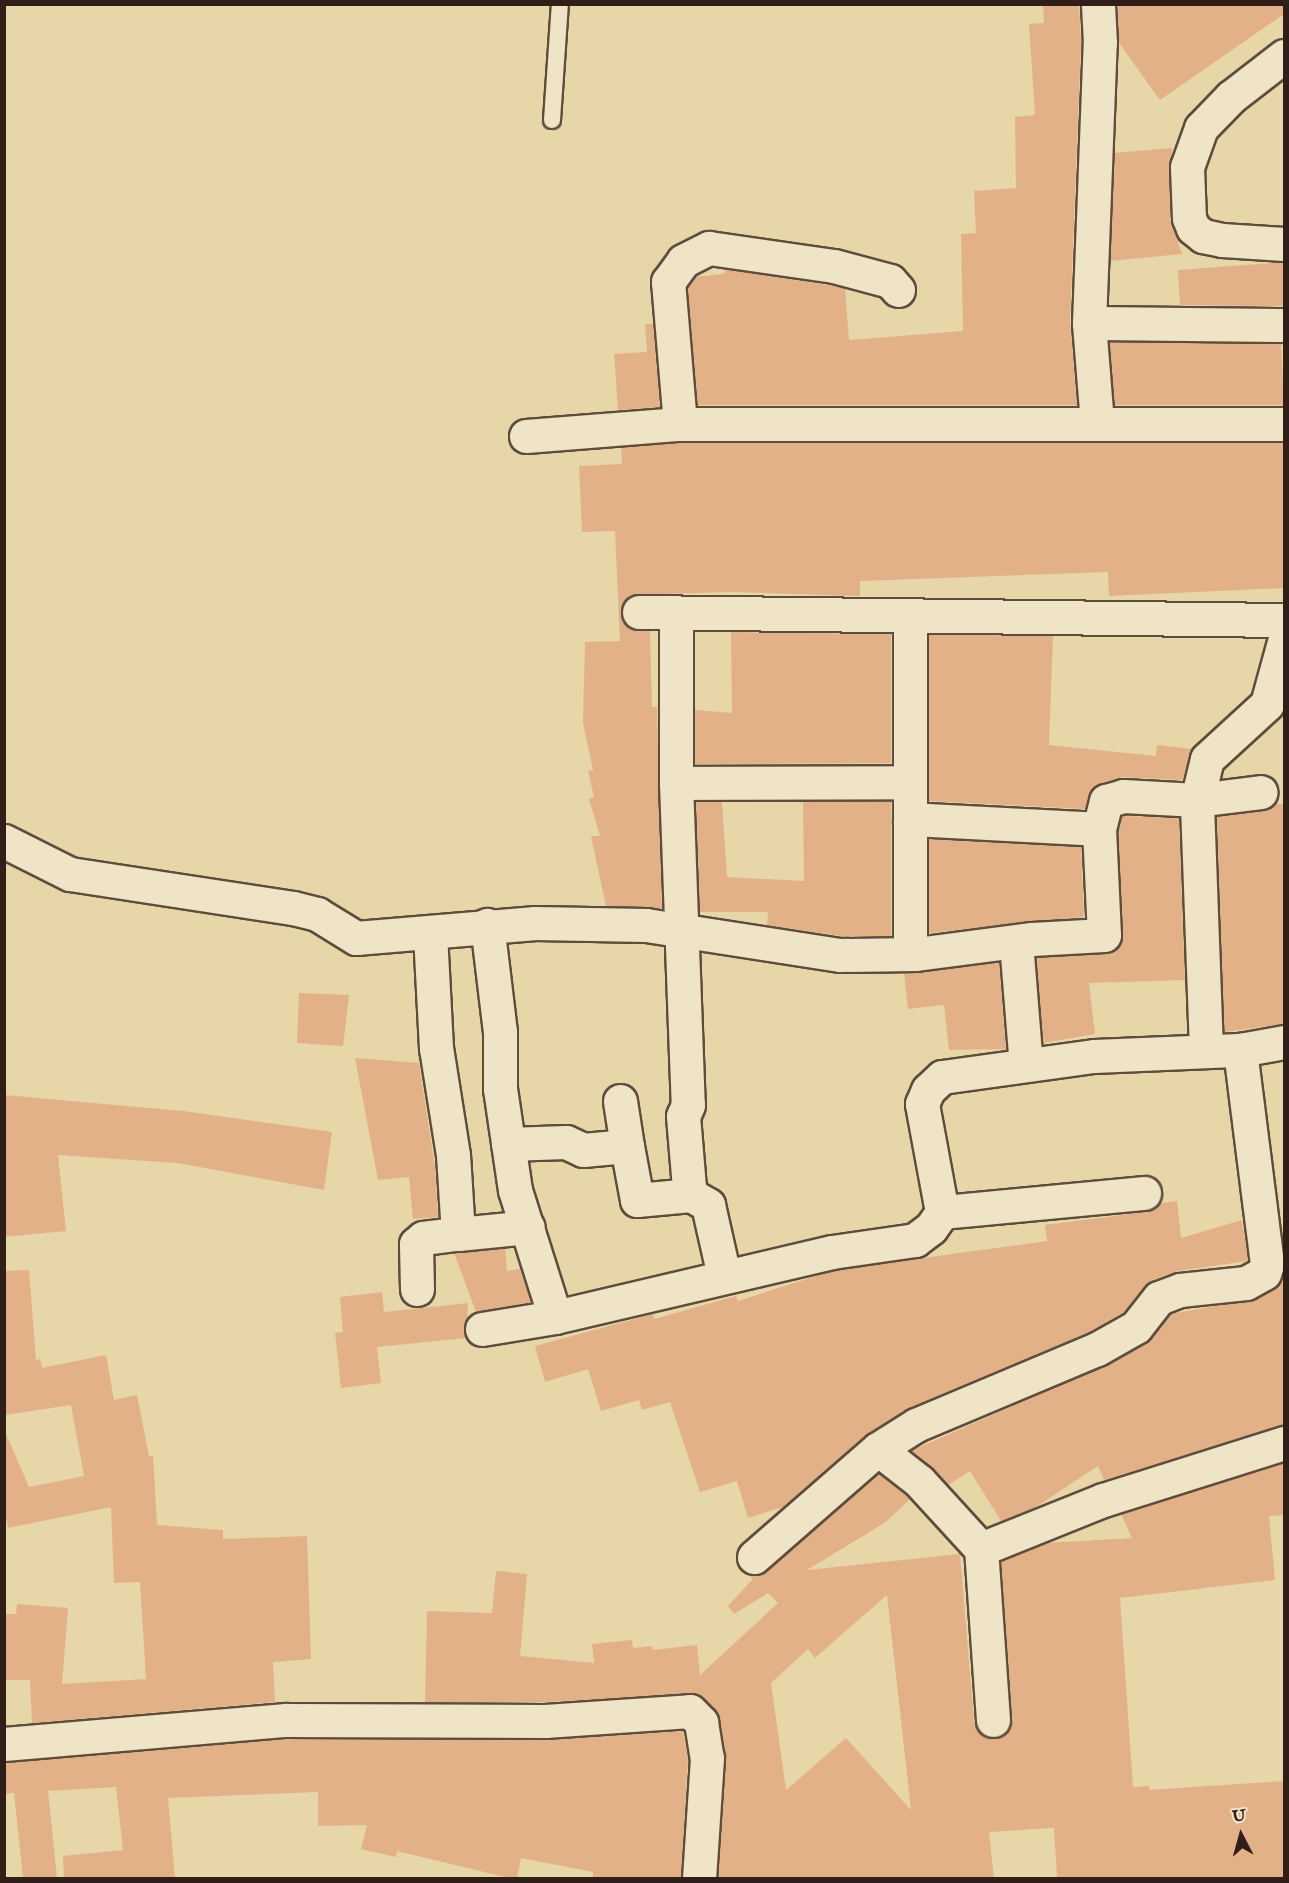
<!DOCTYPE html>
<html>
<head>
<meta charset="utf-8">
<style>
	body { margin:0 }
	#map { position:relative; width:1289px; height:1883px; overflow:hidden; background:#e7d6a8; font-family:"IM FELL English",serif }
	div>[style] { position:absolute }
	.building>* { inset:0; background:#e3b187 }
	.roads { filter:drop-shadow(2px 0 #5e4d3c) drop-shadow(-2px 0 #5e4d3c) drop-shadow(0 2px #5e4d3c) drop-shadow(0 -2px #5e4d3c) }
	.lane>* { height:16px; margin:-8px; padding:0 8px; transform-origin:8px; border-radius:8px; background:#efe4c6 }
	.street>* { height:33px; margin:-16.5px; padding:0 16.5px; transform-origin:16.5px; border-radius:16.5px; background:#efe4c6 }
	span { translate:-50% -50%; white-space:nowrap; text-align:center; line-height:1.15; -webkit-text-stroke:6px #efe4c6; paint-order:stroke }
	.frame { position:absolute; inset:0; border:6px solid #301f18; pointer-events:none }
	.north { position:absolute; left:1211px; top:1805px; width:60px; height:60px; -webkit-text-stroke:4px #efe4c6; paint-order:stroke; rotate:354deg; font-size:16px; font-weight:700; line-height:24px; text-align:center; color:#301f18 }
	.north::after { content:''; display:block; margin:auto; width:21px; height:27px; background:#301f18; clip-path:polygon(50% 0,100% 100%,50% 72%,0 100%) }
</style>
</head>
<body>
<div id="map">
	<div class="building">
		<i style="clip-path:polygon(1043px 4px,1079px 4px,1081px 43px,1070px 322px,1077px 405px,697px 405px,687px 287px,695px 277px,724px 274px,727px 269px,845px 288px,849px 340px,963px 331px,961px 234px,976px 233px,974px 191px,1016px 188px,1015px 117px,1035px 115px,1029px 24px,1044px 23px)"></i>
		<i style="clip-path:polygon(1117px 4px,1284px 4px,1284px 14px,1160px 100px,1119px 43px)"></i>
		<i style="clip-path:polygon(1172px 148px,1170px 219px,1182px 254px,1110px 261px,1114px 153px)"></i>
		<i style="clip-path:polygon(1284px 262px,1284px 306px,1180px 305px,1178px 270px)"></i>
		<i style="clip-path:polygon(645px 324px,653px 324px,660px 407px,618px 410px,614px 354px,647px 352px)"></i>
		<i style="clip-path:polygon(1109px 342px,1281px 344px,1284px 405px,1114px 405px)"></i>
		<i style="clip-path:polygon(681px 443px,1284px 443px,1284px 588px,1109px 596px,1108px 572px,860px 581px,860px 596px,730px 592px,630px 595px,623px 603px,622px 621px,630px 628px,650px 631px,652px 707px,657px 707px,662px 908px,606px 906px,591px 836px,600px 836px,589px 799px,594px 797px,588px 771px,593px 770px,583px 723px,585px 642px,620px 641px,615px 531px,582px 532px,579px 466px,622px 464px,621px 447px)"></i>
		<i style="clip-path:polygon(731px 632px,891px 634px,891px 763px,695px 764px,695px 710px,732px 713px)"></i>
		<i style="clip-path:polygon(929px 634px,1053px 636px,1049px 745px,1156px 756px,1157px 745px,1192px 749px,1182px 780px,1124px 777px,1101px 783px,1092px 788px,1085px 809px,929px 801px)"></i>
		<i style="clip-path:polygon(803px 801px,891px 801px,891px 936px,841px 936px,767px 925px,768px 912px,700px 912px,695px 802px,722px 802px,727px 877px,804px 881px)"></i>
		<i style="clip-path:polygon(1275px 804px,1284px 804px,1284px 1024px,1224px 1032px,1216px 816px,1263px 811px)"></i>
		<i style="clip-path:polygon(1122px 816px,1179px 818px,1185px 980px,1089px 983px,1095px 1034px,1043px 1043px,1036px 958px,1105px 954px,1121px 943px,1118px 831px)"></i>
		<i style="clip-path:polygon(929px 839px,1081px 847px,1084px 917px,929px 933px)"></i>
		<i style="clip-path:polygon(999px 962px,1006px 1049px,949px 1050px,944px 1005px,908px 1009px,904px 973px)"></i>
		<i style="clip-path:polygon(299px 993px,349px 995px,343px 1046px,297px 1043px)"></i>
		<i style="clip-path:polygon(355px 1058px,419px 1063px,435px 1168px,438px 1217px,413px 1219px,409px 1177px,378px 1180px)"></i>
		<i style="clip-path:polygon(4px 1095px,183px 1111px,332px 1132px,324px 1190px,178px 1163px,58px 1155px,66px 1231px,4px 1237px)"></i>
		<i style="clip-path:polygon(1177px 1201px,1181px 1238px,1242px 1220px,1248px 1261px,1178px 1271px,1152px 1280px,1124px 1312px,1089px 1332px,906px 1409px,866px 1435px,783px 1507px,748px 1518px,737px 1481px,700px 1492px,670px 1402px,642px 1410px,639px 1400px,601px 1411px,588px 1369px,545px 1382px,535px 1346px,653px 1314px,654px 1319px,736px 1296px,738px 1301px,835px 1270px,1047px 1241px,1045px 1225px,1146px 1212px,1160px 1203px)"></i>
		<i style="clip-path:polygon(505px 1248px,507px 1271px,520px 1269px,531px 1302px,476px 1312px,454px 1253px)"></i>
		<i style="clip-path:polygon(29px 1270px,36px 1360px,40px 1359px,42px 1368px,106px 1355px,114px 1400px,137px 1395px,149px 1456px,153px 1456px,157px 1525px,223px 1530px,223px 1539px,307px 1536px,311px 1659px,273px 1662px,275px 1702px,32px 1723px,30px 1680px,4px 1680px,4px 1614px,16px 1614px,17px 1604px,68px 1608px,62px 1684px,146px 1679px,140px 1582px,114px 1583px,111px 1507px,8px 1528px,4px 1509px,4px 1429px,29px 1487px,84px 1476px,71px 1405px,4px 1415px,4px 1271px)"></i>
		<i style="clip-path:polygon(1284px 1271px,1284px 1425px,1104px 1480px,1098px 1466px,1036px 1507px,1001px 1521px,970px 1471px,948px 1485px,911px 1451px,1106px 1365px,1146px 1343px,1170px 1314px,1255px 1299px,1274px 1289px)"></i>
		<i style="clip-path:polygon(382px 1292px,384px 1312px,468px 1303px,466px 1338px,377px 1347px,381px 1383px,341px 1388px,335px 1333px,343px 1332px,340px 1297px)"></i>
		<i style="clip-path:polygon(evenodd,1284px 1462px,1284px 1515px,1269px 1516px,1275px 1580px,1120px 1598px,1133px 1787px,1149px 1786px,1149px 1790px,1284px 1781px,1284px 1878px,1057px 1878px,1054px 1828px,989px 1832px,994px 1878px,718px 1878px,726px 1755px,719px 1718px,697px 1694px,544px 1702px,425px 1702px,427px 1611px,492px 1613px,496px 1571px,527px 1574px,520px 1656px,594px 1663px,592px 1644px,632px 1640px,633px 1648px,652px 1646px,653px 1650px,697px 1645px,700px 1675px,778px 1603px,768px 1593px,734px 1614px,728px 1606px,753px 1579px,750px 1576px,766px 1571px,879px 1473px,910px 1499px,886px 1522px,807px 1570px,960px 1554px,974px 1721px,984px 1737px,995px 1739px,1010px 1729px,1012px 1719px,1001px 1561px,1046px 1543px,1132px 1538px,1121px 1514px,1284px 1462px,887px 1595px,911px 1810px,846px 1738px,786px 1790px,771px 1683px,808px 1649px,815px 1658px,887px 1595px)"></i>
		<i style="clip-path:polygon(683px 1731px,688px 1759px,681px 1878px,593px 1878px,593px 1872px,521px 1858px,517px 1878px,509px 1878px,397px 1851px,396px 1857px,361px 1849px,367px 1825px,318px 1826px,318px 1792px,168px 1798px,175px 1878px,64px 1878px,63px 1856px,123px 1850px,116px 1787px,48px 1791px,57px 1878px,23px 1878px,14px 1793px,4px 1794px,4px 1763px,287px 1739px,545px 1740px)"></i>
	</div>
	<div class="roads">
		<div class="lane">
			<i style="left:552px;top:120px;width:116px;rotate:-86.1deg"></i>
		</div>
		<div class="street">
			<i style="left:1284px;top:56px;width:67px;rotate:142.3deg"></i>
			<i style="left:1231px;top:97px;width:43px;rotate:134.1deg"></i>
			<i style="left:1201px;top:128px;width:41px;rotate:109.7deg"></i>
			<i style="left:1187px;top:167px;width:51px;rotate:87.8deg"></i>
			<i style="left:1189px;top:218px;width:11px;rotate:68deg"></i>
			<i style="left:1193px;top:228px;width:13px;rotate:39deg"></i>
			<i style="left:1203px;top:236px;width:19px;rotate:12deg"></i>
			<i style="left:1222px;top:240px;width:62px;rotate:3.7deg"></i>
			<i style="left:1089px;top:323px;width:195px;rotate:0.6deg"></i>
			<i style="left:1097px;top:423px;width:100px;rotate:-94.6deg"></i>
			<i style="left:1089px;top:323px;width:280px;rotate:-87.8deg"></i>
			<i style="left:1100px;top:43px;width:39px;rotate:-93deg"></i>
			<i style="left:680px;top:424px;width:143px;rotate:-94.8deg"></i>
			<i style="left:668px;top:282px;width:26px;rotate:-54deg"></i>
			<i style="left:683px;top:261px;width:29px;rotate:-27deg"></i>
			<i style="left:709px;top:248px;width:126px;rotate:8.2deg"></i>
			<i style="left:834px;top:266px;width:58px;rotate:15deg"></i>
			<i style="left:890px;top:281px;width:12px;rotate:48deg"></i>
			<i style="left:526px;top:436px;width:154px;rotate:-4.5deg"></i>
			<i style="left:680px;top:424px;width:604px"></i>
			<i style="left:639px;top:612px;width:645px;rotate:0.71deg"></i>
			<i style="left:676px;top:613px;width:170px;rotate:90deg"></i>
			<i style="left:676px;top:783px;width:232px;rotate:-0.2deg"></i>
			<i style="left:910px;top:616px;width:338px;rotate:90deg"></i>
			<i style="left:676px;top:783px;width:322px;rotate:87.9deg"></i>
			<i style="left:688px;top:1105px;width:12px;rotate:114deg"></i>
			<i style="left:683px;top:1116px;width:72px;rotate:85.2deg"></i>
			<i style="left:689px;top:1188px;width:7px;rotate:74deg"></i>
			<i style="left:691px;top:1195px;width:20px;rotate:30deg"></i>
			<i style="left:708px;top:1205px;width:73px;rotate:77.3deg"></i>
			<i style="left:910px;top:819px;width:189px;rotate:3deg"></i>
			<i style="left:4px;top:841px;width:74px;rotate:26.6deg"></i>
			<i style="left:70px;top:874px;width:226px;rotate:8.7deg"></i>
			<i style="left:293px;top:908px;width:25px;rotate:14deg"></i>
			<i style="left:317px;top:914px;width:46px;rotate:31.6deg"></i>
			<i style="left:356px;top:938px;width:180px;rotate:-4.8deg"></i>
			<i style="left:535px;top:923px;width:111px;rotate:1deg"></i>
			<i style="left:646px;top:925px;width:196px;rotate:8.8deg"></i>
			<i style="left:840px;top:955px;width:76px;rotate:-0.8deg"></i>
			<i style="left:916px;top:954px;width:117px;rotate:-7.4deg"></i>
			<i style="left:1032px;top:939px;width:72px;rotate:-3.2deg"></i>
			<i style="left:1104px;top:935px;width:106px;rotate:-92.7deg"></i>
			<i style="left:1099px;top:829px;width:29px;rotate:-76deg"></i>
			<i style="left:1106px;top:801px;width:18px;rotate:-16deg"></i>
			<i style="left:1123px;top:796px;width:74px;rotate:3.1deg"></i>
			<i style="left:1197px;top:800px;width:64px;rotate:-7.1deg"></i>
			<i style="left:1016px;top:942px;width:123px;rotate:85.4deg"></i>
			<i style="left:1206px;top:1050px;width:250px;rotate:-92.1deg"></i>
			<i style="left:1197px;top:800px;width:42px;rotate:-76.3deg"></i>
			<i style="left:1207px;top:759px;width:81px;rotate:-42.5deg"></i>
			<i style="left:1267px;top:704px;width:64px;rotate:-74.7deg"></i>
			<i style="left:620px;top:1101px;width:46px;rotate:81.2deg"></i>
			<i style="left:508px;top:1144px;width:58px;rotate:-2deg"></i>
			<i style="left:566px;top:1142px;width:19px;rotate:25deg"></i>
			<i style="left:583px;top:1150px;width:44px;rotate:-5.2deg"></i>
			<i style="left:627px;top:1146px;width:55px;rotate:79.5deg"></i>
			<i style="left:637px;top:1200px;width:54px;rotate:-5.3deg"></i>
			<i style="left:942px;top:1212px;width:110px;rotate:-100.5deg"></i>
			<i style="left:922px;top:1104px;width:15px;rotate:-67deg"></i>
			<i style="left:928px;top:1090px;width:19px;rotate:-43deg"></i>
			<i style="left:942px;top:1077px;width:153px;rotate:-7.9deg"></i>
			<i style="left:1094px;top:1056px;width:146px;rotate:-2.4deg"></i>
			<i style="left:1240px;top:1050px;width:45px;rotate:-10.3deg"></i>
			<i style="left:458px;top:1234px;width:70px;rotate:-5.7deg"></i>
			<i style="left:417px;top:1289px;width:45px;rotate:-91.3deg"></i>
			<i style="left:416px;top:1244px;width:9px;rotate:-41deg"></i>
			<i style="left:423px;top:1238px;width:35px;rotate:-7deg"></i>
			<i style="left:458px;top:1234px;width:79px;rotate:-93.6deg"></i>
			<i style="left:453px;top:1155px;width:108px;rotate:-99deg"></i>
			<i style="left:436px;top:1048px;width:114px;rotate:-93deg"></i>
			<i style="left:555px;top:1317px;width:285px;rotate:-13.2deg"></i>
			<i style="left:832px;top:1252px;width:84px;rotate:-8.2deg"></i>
			<i style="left:915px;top:1240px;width:20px;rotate:-37deg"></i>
			<i style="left:931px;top:1228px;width:19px;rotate:-55deg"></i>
			<i style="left:942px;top:1212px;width:203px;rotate:-5.4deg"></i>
			<i style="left:482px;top:1329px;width:74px;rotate:-9.3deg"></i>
			<i style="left:555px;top:1317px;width:133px;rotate:-107.5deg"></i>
			<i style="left:515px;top:1190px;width:102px;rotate:-98.4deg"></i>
			<i style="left:500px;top:1089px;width:57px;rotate:-90deg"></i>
			<i style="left:500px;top:1032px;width:108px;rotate:-96.9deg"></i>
			<i style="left:878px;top:1449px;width:52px;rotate:38deg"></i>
			<i style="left:919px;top:1481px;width:92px;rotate:47.6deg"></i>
			<i style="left:754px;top:1557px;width:164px;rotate:-41.1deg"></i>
			<i style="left:878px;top:1449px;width:45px;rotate:-32.3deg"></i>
			<i style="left:916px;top:1425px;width:196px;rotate:-22.8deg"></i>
			<i style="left:1097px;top:1349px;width:45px;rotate:-29.4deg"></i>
			<i style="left:1136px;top:1327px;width:37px;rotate:-52deg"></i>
			<i style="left:1159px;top:1298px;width:22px;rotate:-21deg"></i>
			<i style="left:1180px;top:1290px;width:66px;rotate:-6.1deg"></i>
			<i style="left:1246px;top:1283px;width:21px;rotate:-29deg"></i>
			<i style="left:1264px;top:1273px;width:9px;rotate:-72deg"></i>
			<i style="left:1267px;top:1264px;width:216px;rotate:-97.2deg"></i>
			<i style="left:993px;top:1720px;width:171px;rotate:-94deg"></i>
			<i style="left:981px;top:1549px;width:131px;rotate:-21.9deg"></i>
			<i style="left:1103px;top:1500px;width:190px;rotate:-17.5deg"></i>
			<i style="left:4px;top:1744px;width:283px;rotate:-4.9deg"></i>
			<i style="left:286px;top:1720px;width:259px;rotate:0.2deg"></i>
			<i style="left:545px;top:1721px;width:145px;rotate:-3.9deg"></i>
			<i style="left:690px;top:1711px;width:16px;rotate:45deg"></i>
			<i style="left:701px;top:1722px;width:36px;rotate:81deg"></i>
			<i style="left:707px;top:1758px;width:120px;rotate:93.8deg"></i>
		</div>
	</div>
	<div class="frame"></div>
	<div class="north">U</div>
</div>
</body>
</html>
